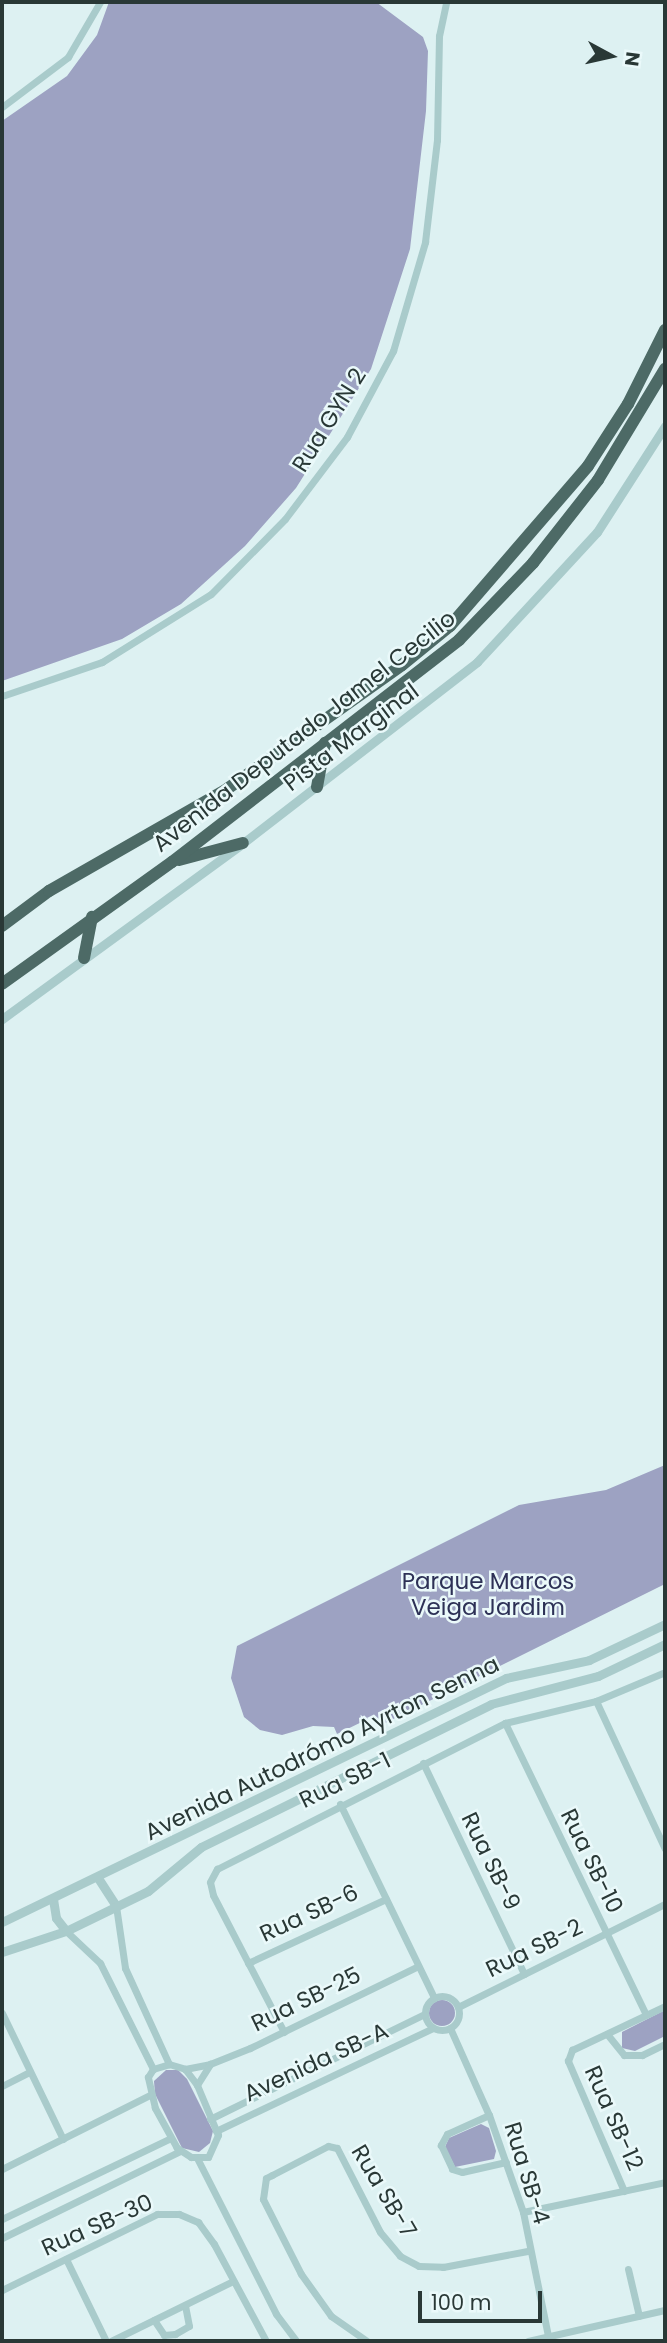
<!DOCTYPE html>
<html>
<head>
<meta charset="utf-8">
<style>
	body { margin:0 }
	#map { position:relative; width:667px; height:2343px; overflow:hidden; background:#ddf1f2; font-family:Poppins,sans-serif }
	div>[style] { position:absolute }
	.green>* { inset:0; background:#9da2c2 }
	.round { border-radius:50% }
	.minor>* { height:7px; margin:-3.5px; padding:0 3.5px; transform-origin:3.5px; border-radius:3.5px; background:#a9cbcb }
	.minor>.ring { margin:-3.5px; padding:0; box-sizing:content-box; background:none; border:7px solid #a9cbcb; border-radius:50% }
	.tertiary>* { height:9px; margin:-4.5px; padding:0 4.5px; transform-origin:4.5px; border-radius:4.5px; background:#a9cbcb }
	.trunk>* { height:12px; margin:-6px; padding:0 6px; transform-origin:6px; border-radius:6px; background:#4d6a66 }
	span { translate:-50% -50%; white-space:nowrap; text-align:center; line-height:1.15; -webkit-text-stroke:5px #eaf9fa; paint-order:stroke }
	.street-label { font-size:23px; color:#293836 }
	.park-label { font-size:23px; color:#2d3156 }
	.frame { position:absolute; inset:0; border:4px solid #293836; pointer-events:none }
	.north { position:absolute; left:576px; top:21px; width:70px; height:70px; -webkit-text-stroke:5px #eaf9fa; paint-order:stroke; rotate:98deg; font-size:19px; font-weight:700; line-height:28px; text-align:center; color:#293836 }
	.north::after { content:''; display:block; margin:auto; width:24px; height:32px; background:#293836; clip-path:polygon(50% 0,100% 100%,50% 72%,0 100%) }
	.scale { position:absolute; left:418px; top:2291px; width:124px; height:32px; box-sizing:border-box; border:4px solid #293836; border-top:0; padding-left:9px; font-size:21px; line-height:24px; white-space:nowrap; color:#293836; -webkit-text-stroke:5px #eaf9fa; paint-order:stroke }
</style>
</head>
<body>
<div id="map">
	<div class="green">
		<i style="clip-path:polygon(109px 2px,376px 2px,423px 37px,428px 51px,426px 111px,410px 249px,371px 369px,296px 488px,245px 546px,181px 604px,122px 639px,2px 681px,2px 121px,67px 76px,97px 35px)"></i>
		<i style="clip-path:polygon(665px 1465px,665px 1584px,383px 1724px,370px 1718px,337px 1734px,334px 1727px,313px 1726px,282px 1735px,260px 1730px,244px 1717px,231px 1678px,237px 1646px,519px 1505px,606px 1490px)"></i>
		<i class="round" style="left:429px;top:2000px;width:26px;height:26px"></i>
		<i style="clip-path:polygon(665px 2010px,665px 2036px,635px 2051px,622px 2048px,622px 2032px)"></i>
		<i style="clip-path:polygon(166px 2070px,178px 2070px,187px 2079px,213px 2131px,210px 2143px,199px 2152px,182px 2148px,155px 2094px,154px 2081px)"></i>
		<i style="clip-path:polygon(481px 2124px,489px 2128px,496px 2151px,494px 2159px,455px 2167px,445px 2147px,449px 2138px)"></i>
	</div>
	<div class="minor">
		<i style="left:2px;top:107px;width:83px;rotate:-37.1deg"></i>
		<i style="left:68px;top:57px;width:64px;rotate:-59.8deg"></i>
		<i style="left:2px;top:696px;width:106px;rotate:-18.8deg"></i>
		<i style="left:102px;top:662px;width:128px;rotate:-32deg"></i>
		<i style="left:211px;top:594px;width:105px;rotate:-45.4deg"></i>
		<i style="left:285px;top:519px;width:103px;rotate:-52.9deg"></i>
		<i style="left:347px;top:437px;width:98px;rotate:-61.9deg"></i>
		<i style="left:393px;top:351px;width:114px;rotate:-73.6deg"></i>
		<i style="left:425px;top:242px;width:103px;rotate:-83.3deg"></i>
		<i style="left:437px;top:140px;width:104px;rotate:-88.9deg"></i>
		<i style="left:439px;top:36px;width:35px;rotate:-78deg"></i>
		<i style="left:596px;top:1701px;width:163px;rotate:65deg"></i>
		<i style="left:505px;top:1723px;width:324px;rotate:64.2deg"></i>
		<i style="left:423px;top:1763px;width:234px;rotate:64.4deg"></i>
		<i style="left:340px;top:1804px;width:216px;rotate:64.1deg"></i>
		<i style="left:116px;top:1906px;width:63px;rotate:81.7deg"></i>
		<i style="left:125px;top:1968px;width:106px;rotate:65.4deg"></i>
		<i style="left:66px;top:1931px;width:47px;rotate:43.3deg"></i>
		<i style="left:100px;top:1963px;width:119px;rotate:63.4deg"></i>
		<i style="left:248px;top:1963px;width:152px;rotate:-24.9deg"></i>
		<i class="ring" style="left:425px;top:1996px;width:27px;height:27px"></i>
		<i style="left:458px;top:2007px;width:231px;rotate:-26.5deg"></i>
		<i style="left:2px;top:2013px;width:140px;rotate:64.2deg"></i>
		<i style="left:450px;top:2028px;width:95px;rotate:65.9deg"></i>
		<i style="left:489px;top:2115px;width:103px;rotate:70.7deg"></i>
		<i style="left:523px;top:2212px;width:126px;rotate:78.6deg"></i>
		<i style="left:284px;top:2032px;width:154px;rotate:-117.4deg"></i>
		<i style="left:213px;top:1895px;width:13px;rotate:-103deg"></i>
		<i style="left:210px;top:1882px;width:15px;rotate:-62deg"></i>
		<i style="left:217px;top:1869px;width:323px;rotate:-26.9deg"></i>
		<i style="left:505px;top:1723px;width:94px;rotate:-13.6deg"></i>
		<i style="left:596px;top:1701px;width:75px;rotate:-22.8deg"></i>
		<i style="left:607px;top:2034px;width:27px;rotate:51deg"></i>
		<i style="left:624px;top:2055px;width:18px"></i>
		<i style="left:642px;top:2055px;width:25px;rotate:-26deg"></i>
		<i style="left:169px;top:2064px;width:17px;rotate:17deg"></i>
		<i style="left:185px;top:2069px;width:20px;rotate:53deg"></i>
		<i style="left:197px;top:2085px;width:54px;rotate:67.2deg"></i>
		<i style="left:218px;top:2135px;width:24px;rotate:114deg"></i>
		<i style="left:208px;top:2157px;width:17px;rotate:180deg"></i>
		<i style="left:191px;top:2157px;width:17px;rotate:-147deg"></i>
		<i style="left:177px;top:2148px;width:46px;rotate:-118.8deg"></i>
		<i style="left:155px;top:2108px;width:32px;rotate:-103deg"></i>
		<i style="left:148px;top:2077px;width:9px;rotate:-58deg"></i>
		<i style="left:153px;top:2069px;width:17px;rotate:-17deg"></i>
		<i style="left:185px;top:2069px;width:25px;rotate:-11deg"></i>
		<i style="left:210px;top:2064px;width:43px;rotate:-21.8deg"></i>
		<i style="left:250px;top:2048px;width:187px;rotate:-26deg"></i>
		<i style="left:197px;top:2085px;width:25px;rotate:-58deg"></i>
		<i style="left:2px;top:2086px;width:31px;rotate:-27deg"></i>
		<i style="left:489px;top:2115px;width:46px;rotate:155.7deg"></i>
		<i style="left:447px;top:2134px;width:13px;rotate:119deg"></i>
		<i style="left:441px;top:2145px;width:26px;rotate:65deg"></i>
		<i style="left:452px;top:2169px;width:10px;rotate:17deg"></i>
		<i style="left:462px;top:2172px;width:45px;rotate:-12.8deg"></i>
		<i style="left:210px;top:2119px;width:238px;rotate:-26.1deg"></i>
		<i style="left:216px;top:2131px;width:240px;rotate:-25.4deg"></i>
		<i style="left:197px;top:2158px;width:175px;rotate:63.1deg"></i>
		<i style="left:276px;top:2314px;width:34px;rotate:53deg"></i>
		<i style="left:2px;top:2169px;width:165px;rotate:-26.6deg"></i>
		<i style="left:624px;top:2191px;width:142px;rotate:-113.3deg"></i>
		<i style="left:568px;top:2061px;width:12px;rotate:-70deg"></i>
		<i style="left:572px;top:2050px;width:103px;rotate:-25.3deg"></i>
		<i style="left:523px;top:2212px;width:145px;rotate:-11.9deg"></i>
		<i style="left:2px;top:2219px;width:187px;rotate:-25.6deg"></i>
		<i style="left:2px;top:2238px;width:198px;rotate:-26deg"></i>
		<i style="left:66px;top:2259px;width:91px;rotate:64deg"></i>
		<i style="left:628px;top:2269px;width:48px;rotate:76.8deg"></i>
		<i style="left:2px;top:2290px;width:173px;rotate:-26.1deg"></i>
		<i style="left:157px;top:2214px;width:22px"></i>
		<i style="left:179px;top:2214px;width:21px;rotate:23deg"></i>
		<i style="left:198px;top:2222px;width:27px;rotate:54deg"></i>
		<i style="left:214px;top:2244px;width:110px;rotate:61.8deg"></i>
		<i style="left:154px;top:2320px;width:18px;rotate:56deg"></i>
		<i style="left:164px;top:2335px;width:11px;rotate:-5deg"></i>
		<i style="left:175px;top:2334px;width:16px;rotate:-30deg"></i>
		<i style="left:189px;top:2326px;width:21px;rotate:-101deg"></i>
		<i style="left:111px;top:2341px;width:134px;rotate:-26.2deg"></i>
		<i style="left:367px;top:2341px;width:44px;rotate:-145.2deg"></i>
		<i style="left:331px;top:2316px;width:52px;rotate:-125.5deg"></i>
		<i style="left:301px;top:2274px;width:84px;rotate:-116.9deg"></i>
		<i style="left:263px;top:2199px;width:21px;rotate:-82deg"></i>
		<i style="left:266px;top:2178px;width:7px;rotate:-27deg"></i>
		<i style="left:272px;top:2175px;width:63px;rotate:-27.4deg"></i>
		<i style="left:328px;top:2146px;width:9px;rotate:13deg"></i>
		<i style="left:337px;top:2148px;width:94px;rotate:62.9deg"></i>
		<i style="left:380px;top:2232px;width:31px;rotate:50deg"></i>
		<i style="left:400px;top:2256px;width:21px;rotate:28deg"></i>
		<i style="left:419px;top:2266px;width:24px;rotate:2deg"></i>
		<i style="left:443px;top:2267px;width:86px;rotate:-10.7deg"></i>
		<i style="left:528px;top:2341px;width:140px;rotate:-12.8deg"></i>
	</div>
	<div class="tertiary">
		<i style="left:2px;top:1019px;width:298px;rotate:-36.1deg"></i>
		<i style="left:243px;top:843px;width:296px;rotate:-37.7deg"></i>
		<i style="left:477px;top:662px;width:177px;rotate:-47.3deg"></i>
		<i style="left:597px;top:532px;width:126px;rotate:-57.3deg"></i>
		<i style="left:98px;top:1878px;width:33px;rotate:57deg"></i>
		<i style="left:53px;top:1899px;width:19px;rotate:81deg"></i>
		<i style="left:56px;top:1918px;width:16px;rotate:52deg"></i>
		<i style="left:2px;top:1922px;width:560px;rotate:-25.83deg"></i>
		<i style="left:506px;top:1678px;width:85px;rotate:-12.2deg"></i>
		<i style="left:589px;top:1660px;width:84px;rotate:-25.3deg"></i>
		<i style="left:2px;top:1952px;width:67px;rotate:-18.2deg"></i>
		<i style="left:66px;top:1931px;width:91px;rotate:-26deg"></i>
		<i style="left:148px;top:1891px;width:69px;rotate:-39.7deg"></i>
		<i style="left:201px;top:1847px;width:323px;rotate:-26.2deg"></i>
		<i style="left:491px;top:1704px;width:111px;rotate:-14.7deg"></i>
		<i style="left:598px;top:1676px;width:74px;rotate:-25.5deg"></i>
	</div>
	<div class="trunk">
		<i style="left:317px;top:787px;width:45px;rotate:-79.7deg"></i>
		<i style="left:179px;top:860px;width:66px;rotate:-14.9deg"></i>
		<i style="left:2px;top:926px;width:59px;rotate:-36.7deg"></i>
		<i style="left:49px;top:891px;width:205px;rotate:-29.8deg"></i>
		<i style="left:227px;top:789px;width:214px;rotate:-35.3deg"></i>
		<i style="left:402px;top:665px;width:62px;rotate:-39.1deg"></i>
		<i style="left:450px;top:626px;width:211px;rotate:-49.2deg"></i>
		<i style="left:588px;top:466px;width:74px;rotate:-57.2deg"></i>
		<i style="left:628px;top:404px;width:83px;rotate:-63.4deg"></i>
		<i style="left:84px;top:958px;width:42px;rotate:-79deg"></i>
		<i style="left:2px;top:984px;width:209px;rotate:-35.7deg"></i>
		<i style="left:172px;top:862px;width:363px;rotate:-37.7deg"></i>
		<i style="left:459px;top:640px;width:107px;rotate:-46.1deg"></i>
		<i style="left:533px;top:563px;width:105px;rotate:-51.9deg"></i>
		<i style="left:598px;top:480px;width:130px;rotate:-58.9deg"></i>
	</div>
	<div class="street-label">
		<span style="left:329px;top:420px;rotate:-58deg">Rua GYN 2</span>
		<span style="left:304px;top:731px;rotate:-38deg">Avenida Deputado Jamel Cecilio</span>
		<span style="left:351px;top:737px;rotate:-37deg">Pista Marginal</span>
		<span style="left:322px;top:1748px;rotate:-26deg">Avenida Autodrómo Ayrton Senna</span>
		<span style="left:345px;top:1780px;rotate:-26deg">Rua SB-1</span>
		<span style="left:491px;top:1861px;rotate:64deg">Rua SB-9</span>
		<span style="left:592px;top:1861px;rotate:64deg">Rua SB-10</span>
		<span style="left:309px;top:1913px;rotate:-25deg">Rua SB-6</span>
		<span style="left:534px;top:1948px;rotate:-26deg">Rua SB-2</span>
		<span style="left:306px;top:1999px;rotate:-26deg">Rua SB-25</span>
		<span style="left:316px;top:2062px;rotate:-25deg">Avenida SB-A</span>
		<span style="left:614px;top:2118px;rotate:66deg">Rua SB-12</span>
		<span style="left:527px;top:2173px;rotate:73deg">Rua SB-4</span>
		<span style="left:384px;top:2191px;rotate:59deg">Rua SB-7</span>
		<span style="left:97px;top:2225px;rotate:-24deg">Rua SB-30</span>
	</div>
	<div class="park-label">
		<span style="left:488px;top:1594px">Parque Marcos<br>Veiga Jardim</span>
	</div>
	<div class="frame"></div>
	<div class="north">N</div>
	<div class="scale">100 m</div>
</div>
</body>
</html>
